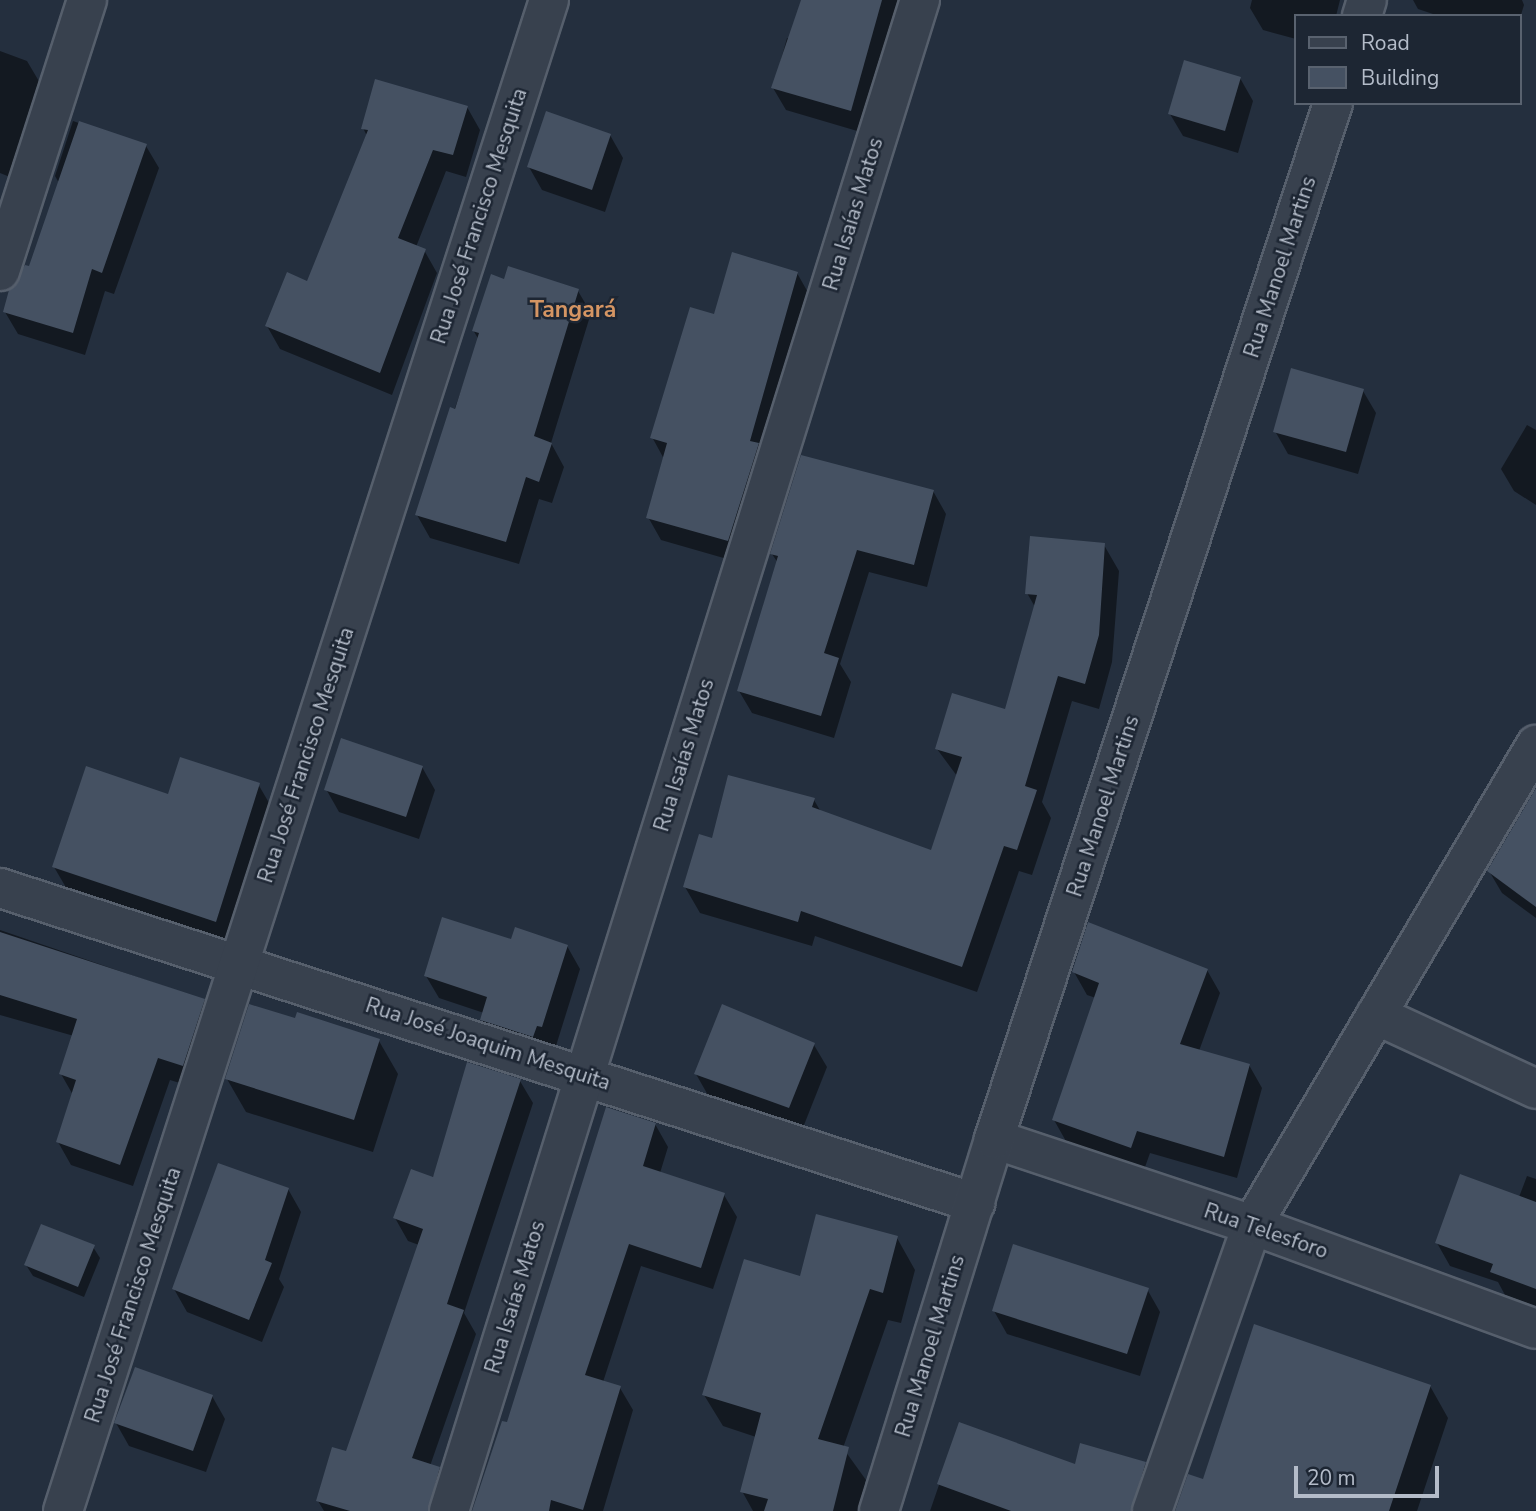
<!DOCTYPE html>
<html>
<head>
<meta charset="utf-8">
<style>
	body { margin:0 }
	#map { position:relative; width:1536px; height:1511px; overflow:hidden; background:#242f3e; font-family:"Nunito Sans",sans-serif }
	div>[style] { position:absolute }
	.shadow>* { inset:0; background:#0007 }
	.building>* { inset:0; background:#455162 }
	.roads { filter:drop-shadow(2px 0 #565f6c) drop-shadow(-2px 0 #565f6c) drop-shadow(0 2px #565f6c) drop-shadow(0 -2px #565f6c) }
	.minor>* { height:38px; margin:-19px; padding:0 19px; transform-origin:19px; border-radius:19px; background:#38414e }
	span { translate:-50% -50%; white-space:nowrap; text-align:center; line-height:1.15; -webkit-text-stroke:5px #1d2633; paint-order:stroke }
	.street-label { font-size:21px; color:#b4bcc9 }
	.neighbourhood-label { font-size:23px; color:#d59563; font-weight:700 }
	.legend { position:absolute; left:1294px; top:14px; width:228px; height:91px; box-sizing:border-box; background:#1d2633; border:2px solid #59626f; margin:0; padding:9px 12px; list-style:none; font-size:21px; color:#b4bcc9 }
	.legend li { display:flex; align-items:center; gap:14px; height:35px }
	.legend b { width:35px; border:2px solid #59626f }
	.scale { position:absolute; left:1294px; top:1466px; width:145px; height:32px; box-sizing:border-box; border:4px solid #b4bcc9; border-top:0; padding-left:9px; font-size:21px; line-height:24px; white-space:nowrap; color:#b4bcc9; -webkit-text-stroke:5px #1d2633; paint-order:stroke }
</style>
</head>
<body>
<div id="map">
	<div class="shadow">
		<i style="clip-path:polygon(803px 0,900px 0,864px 133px,786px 110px,773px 88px,787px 38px,793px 40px)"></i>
		<i style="clip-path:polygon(1252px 0,1340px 0,1336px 16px,1296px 16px,1296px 39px,1263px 30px,1250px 8px)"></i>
		<i style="clip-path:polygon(1413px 0,1522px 0,1524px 5px,1520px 18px,1439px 16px,1418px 9px)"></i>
		<i style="clip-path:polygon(0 51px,27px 61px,40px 83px,31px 108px,42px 129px,25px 183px,0 173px)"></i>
		<i style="clip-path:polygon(1240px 78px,1253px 101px,1238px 153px,1183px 136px,1170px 114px)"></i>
		<i style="clip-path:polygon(467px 107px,480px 130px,466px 177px,446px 171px,416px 247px,424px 250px,437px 273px,392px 395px,280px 349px,267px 326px,308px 283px,367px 136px,363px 128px)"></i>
		<i style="clip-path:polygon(73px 121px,146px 146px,159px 168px,114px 294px,105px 291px,85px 355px,18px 334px,5px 312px,30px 268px,59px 183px,55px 176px)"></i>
		<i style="clip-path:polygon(610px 135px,623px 158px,605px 212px,542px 190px,529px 167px)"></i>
		<i style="clip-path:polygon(797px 273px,810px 296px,741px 563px,661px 540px,648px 517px,664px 459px,652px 437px,715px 316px)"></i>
		<i style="clip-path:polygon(578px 291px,591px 313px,551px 443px,564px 467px,552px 503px,539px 499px,519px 564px,430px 538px,417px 515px,479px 340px,473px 330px)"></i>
		<i style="clip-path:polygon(1363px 391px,1376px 413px,1358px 474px,1288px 454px,1275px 431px)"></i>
		<i style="clip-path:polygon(1527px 425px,1536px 430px,1536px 505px,1514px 491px,1501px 469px)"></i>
		<i style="clip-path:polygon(933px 491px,946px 514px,927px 587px,869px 572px,840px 664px,851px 682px,834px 738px,752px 713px,739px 691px,778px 563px,772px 554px)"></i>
		<i style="clip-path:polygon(1104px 545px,1119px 571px,1112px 662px,1099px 709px,1072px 701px,1042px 802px,1051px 818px,1032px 875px,1019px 871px,977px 992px,815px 936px,812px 946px,700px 913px,685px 887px,713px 840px,814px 800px,821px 812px,932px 852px,957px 776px,937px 749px,1006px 711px,1035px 607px,1027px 593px)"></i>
		<i style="clip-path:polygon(422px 767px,435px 790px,419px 839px,339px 812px,326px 789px)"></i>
		<i style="clip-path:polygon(258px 784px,275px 813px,232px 950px,71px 896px,54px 867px,170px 796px)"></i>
		<i style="clip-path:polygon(1536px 820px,1536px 918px,1502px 893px,1489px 871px)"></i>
		<i style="clip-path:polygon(0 930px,204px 1000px,217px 1023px,196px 1088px,170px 1080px,133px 1186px,71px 1165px,58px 1142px,73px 1095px,61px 1074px,74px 1036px,0 1015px)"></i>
		<i style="clip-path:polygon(512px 941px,567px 946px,580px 969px,555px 1049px,495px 1042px,482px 1020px,484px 1013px,439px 998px,426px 976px)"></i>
		<i style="clip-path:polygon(1207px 970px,1220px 993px,1199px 1051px,1249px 1065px,1262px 1088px,1237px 1178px,1150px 1153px,1144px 1170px,1067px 1143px,1054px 1120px,1096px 998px,1087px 995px,1074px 972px)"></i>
		<i style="clip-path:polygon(379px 1041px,398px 1074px,373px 1152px,246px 1112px,227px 1079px)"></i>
		<i style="clip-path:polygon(814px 1045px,827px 1067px,802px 1130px,709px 1097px,696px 1074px)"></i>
		<i style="clip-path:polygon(520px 1081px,533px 1103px,464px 1313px,476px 1334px,430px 1466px,439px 1468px,452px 1491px,447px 1511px,324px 1511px,318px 1501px,347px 1453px,419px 1245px,408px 1241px,395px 1218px)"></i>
		<i style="clip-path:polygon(655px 1124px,668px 1147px,660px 1173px,724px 1195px,737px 1217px,713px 1289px,641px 1266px,603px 1382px,620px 1388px,633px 1410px,603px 1511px,474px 1511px,508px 1425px)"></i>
		<i style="clip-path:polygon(1527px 1176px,1536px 1179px,1536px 1306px,1505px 1295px,1498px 1282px,1450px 1266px,1437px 1243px,1519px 1197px)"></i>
		<i style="clip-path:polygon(288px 1189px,301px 1212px,279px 1279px,284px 1287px,262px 1342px,187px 1312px,174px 1289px)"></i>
		<i style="clip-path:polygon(897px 1238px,915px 1270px,901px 1323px,888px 1320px,843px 1448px,866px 1480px,859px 1511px,753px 1511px,742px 1491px,756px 1437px,723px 1426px,704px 1395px,801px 1279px)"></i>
		<i style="clip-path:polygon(93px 1247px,100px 1258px,84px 1297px,33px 1276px,26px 1265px)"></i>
		<i style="clip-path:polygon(1147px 1289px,1160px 1312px,1140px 1376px,1007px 1334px,994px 1311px)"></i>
		<i style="clip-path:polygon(1430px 1386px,1448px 1418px,1417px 1511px,1175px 1511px,1189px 1477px,1204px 1481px)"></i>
		<i style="clip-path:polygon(212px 1396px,225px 1419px,206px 1472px,129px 1446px,116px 1423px)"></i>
		<i style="clip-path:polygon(960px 1424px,1076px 1466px,1145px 1464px,1163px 1495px,1159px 1511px,930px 1511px)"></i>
	</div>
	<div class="building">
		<i style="clip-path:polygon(801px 0,882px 0,851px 111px,771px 88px)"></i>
		<i style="clip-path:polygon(1184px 60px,1241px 77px,1225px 131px,1168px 114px)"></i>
		<i style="clip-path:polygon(375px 79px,468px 106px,453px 155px,433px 150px,398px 238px,426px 249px,380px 373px,265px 326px,287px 272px,307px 281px,368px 130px,361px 129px)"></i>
		<i style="clip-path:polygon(546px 111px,611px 134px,592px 190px,527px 167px)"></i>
		<i style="clip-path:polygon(79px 121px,147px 144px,102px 273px,92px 269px,73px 333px,3px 312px,9px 290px,25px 265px,29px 266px)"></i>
		<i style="clip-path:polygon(732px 252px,798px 272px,750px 441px,759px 443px,728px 541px,646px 518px,667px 443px,650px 438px,690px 307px,714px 314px)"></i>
		<i style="clip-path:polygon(508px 266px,579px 289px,534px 436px,552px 443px,539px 482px,526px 477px,506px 542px,415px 515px,450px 407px,455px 409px,479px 333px,472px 331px,491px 274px,504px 279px)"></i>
		<i style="clip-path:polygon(1291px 368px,1364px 389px,1346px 452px,1273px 432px)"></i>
		<i style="clip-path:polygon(801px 455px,934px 490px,914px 565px,857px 550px,824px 653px,839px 658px,821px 716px,737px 691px,778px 556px,770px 554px)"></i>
		<i style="clip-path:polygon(1030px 536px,1105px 543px,1099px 635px,1085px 684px,1058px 676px,1025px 786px,1037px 790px,1017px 850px,1004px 846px,962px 967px,801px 911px,798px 922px,683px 887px,699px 834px,712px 838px,728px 775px,815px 798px,812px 807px,931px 850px,962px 757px,935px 749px,952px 693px,1005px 709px,1037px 595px,1025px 594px)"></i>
		<i style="clip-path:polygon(341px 738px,423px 766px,406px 817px,324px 790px)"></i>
		<i style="clip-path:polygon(180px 757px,260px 783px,216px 922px,52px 867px,86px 766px,168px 794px)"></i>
		<i style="clip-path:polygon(1536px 788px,1536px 907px,1487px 871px)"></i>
		<i style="clip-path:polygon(442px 917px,511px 939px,515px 927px,568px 945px,542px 1027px,537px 1026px,533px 1037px,480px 1020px,487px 997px,424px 976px)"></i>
		<i style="clip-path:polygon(1088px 922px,1208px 969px,1180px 1044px,1250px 1064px,1224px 1157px,1137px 1131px,1131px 1148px,1052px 1120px,1099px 983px,1072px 972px)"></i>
		<i style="clip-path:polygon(0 932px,205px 999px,183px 1066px,158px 1058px,120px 1165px,56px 1142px,76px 1080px,59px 1074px,77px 1019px,0 995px)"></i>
		<i style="clip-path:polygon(249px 1004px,295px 1018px,297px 1012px,380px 1039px,354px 1120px,225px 1079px)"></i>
		<i style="clip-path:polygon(722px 1004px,815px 1043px,789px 1108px,694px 1074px)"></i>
		<i style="clip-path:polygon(467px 1062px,521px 1079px,447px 1304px,464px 1310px,412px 1458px,440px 1467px,428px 1511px,350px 1511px,316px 1501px,332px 1447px,346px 1451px,423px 1229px,393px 1218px,411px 1169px,433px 1177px)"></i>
		<i style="clip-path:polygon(606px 1107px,656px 1123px,643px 1166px,725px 1193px,701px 1268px,629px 1244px,585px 1375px,621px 1386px,583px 1510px,551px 1500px,549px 1511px,472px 1511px,502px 1421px,507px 1422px)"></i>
		<i style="clip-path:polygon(218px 1163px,289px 1188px,265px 1260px,272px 1263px,249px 1320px,172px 1289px)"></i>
		<i style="clip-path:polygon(1460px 1174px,1536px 1202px,1536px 1289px,1490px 1272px,1493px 1264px,1435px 1243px)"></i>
		<i style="clip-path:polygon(816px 1214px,898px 1236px,883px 1293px,870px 1289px,818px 1439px,849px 1447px,833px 1511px,764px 1511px,768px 1499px,740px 1492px,761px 1413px,702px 1395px,744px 1259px,800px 1276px)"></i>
		<i style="clip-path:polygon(41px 1224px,95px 1245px,78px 1287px,24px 1265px)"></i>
		<i style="clip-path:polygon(1013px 1244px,1149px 1288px,1127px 1354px,992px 1311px)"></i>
		<i style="clip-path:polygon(1254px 1324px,1431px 1385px,1389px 1511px,1175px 1511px,1188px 1474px,1203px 1479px)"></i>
		<i style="clip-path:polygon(135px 1367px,213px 1395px,193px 1451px,114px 1423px)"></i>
		<i style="clip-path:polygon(959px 1422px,1075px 1464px,1080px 1443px,1146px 1462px,1131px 1511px,1011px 1511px,937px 1484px)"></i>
	</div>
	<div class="roads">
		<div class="minor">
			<i style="left:1362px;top:16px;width:17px;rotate:-73deg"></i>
			<i style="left:0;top:271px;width:285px;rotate:-72.2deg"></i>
			<i style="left:0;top:888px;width:1025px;rotate:17.9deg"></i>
			<i style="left:1376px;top:1015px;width:176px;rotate:24.8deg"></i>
			<i style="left:994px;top:1139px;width:272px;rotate:18.4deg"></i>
			<i style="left:1252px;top:1225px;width:302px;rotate:20.1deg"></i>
			<i style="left:63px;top:1511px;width:1587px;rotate:-72.17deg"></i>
			<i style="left:449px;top:1511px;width:1583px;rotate:-72.69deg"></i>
			<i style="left:879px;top:1511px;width:389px;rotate:-72.8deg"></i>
			<i style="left:994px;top:1139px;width:1090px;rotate:-71.88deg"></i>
			<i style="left:1152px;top:1511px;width:303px;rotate:-70.7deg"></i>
			<i style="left:1252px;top:1225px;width:558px;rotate:-59.39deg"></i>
		</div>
	</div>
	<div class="street-label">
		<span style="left:853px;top:214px;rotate:-73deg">Rua Isaías Matos</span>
		<span style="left:479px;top:216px;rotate:-72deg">Rua José Francisco Mesquita</span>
		<span style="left:1280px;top:267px;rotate:-72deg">Rua Manoel Martins</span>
		<span style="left:306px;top:755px;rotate:-72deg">Rua José Francisco Mesquita</span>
		<span style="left:684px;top:755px;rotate:-73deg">Rua Isaías Matos</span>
		<span style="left:1103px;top:806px;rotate:-72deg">Rua Manoel Martins</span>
		<span style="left:488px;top:1044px;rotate:18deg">Rua José Joaquim Mesquita</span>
		<span style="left:1266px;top:1231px;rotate:19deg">Rua Telesforo</span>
		<span style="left:133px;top:1295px;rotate:-72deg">Rua José Francisco Mesquita</span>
		<span style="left:515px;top:1297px;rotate:-73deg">Rua Isaías Matos</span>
		<span style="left:930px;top:1346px;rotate:-73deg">Rua Manoel Martins</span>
	</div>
	<div class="neighbourhood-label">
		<span style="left:573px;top:310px">Tangará</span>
	</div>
	<ul class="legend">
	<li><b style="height:9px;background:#38414e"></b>Road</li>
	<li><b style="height:19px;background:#455162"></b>Building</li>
	</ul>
	<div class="scale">20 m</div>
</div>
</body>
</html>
